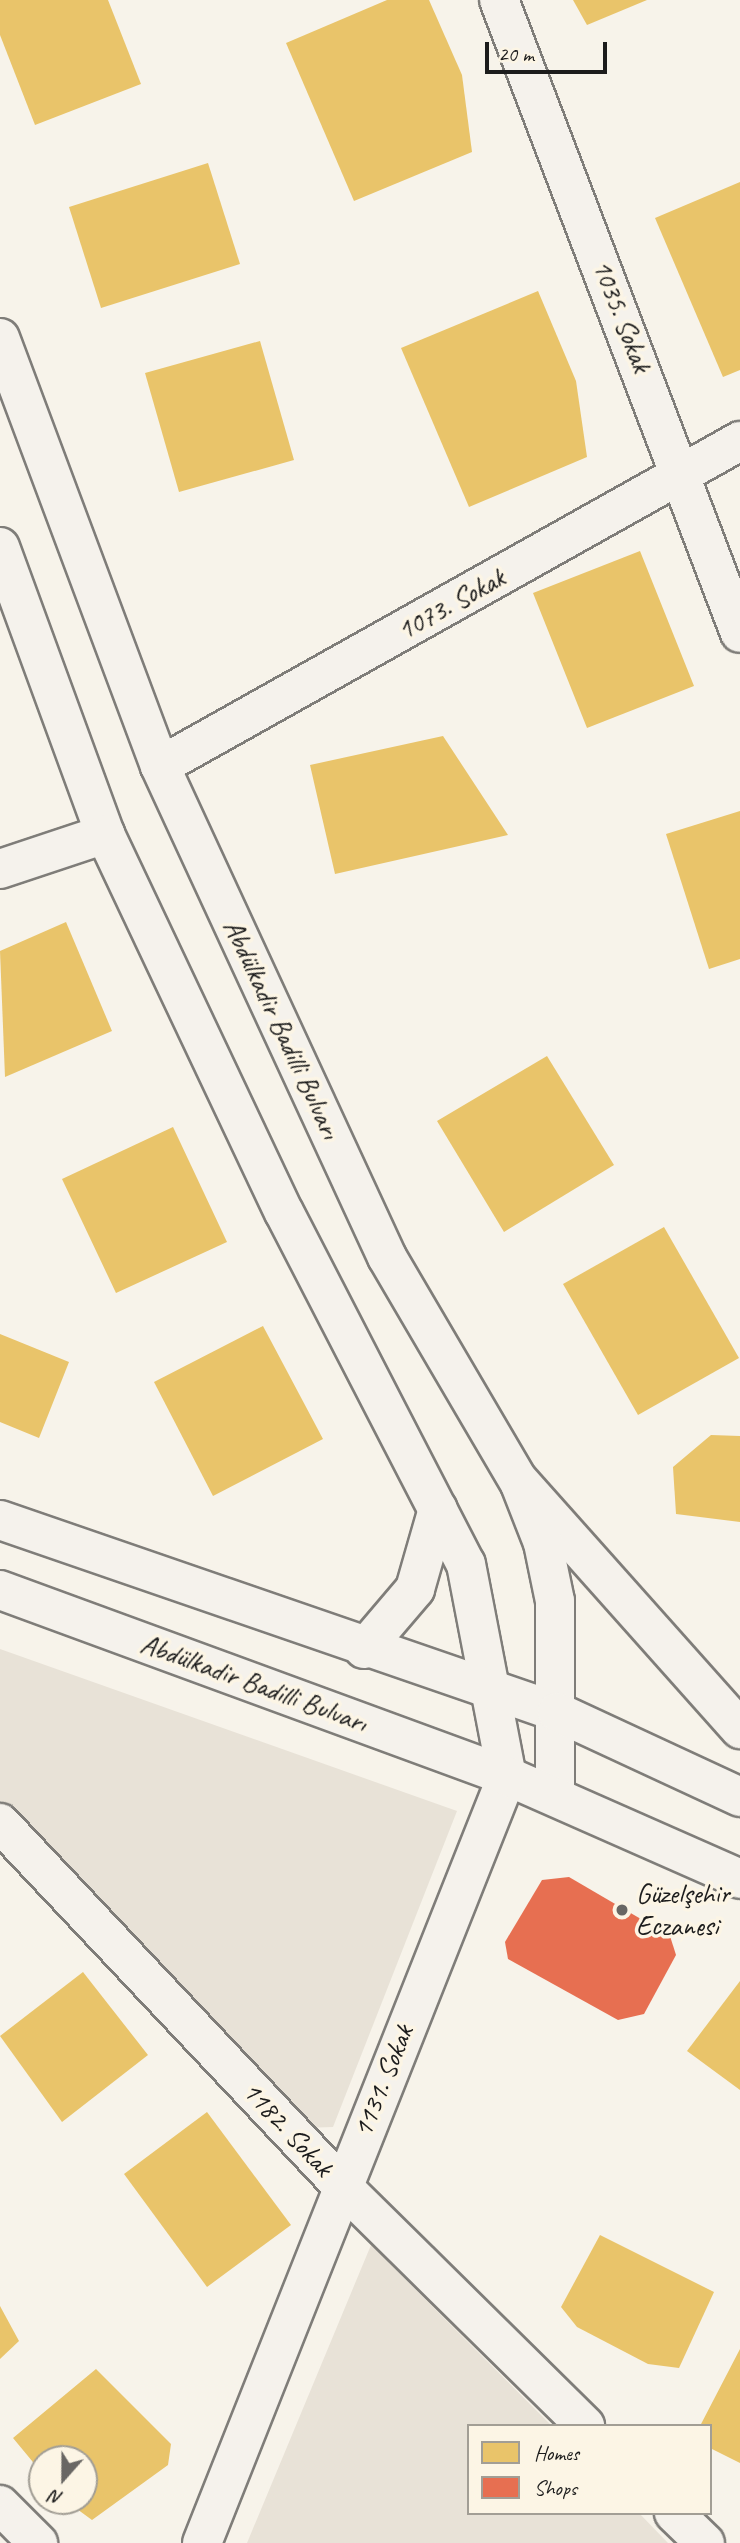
<!DOCTYPE html>
<html>
<head>
<meta charset="utf-8">
<style>
	body { margin:0 }
	#map { position:relative; width:740px; height:2543px; overflow:hidden; background:#f7f3ea; font-family:Caveat,sans-serif }
	div>[style] { position:absolute }
	.green>* { inset:0; background:#e8e2d7 }
	.homes>* { inset:0; background:#e9c46a }
	.shops>* { inset:0; background:#e76f51 }
	.roads { filter:drop-shadow(2px 0 #7f7d79) drop-shadow(-2px 0 #7f7d79) drop-shadow(0 2px #7f7d79) drop-shadow(0 -2px #7f7d79) }
	.minor>* { height:38px; margin:-19px; padding:0 19px; transform-origin:19px; border-radius:19px; background:#f5f2ec }
	.tertiary>* { height:38px; margin:-19px; padding:0 19px; transform-origin:19px; border-radius:19px; background:#f5f2ec }
	.secondary>* { height:38px; margin:-19px; padding:0 19px; transform-origin:19px; border-radius:19px; background:#f5f2ec }
	.dots>* { width:19px; height:19px; translate:-50% -50%; box-sizing:border-box; border:4px solid #fcf5e5; border-radius:50% }
	span { translate:-50% -50%; white-space:nowrap; text-align:center; line-height:1.15; -webkit-text-stroke:7px #fcf5e5; paint-order:stroke }
	.street-label { font-size:28px; color:#1c1c1c }
	.poi-label { font-size:28px; color:#1c1c1c }
	.left { translate:0 -50%; text-align:left }
	.legend { position:absolute; left:467px; top:2424px; width:245px; height:91px; box-sizing:border-box; background:#fcf5e5; border:2px solid #a29e95; margin:0; padding:9px 12px; list-style:none; font-size:21px; color:#1c1c1c }
	.legend li { display:flex; align-items:center; gap:14px; height:35px }
	.legend b { width:35px; border:2px solid #a29e95 }
	.north { position:absolute; left:28px; top:2445px; width:70px; height:70px; box-sizing:border-box; background:#fcf5e5; border:2px solid #a29e95; border-radius:50%; rotate:201deg; font-size:19px; font-weight:700; line-height:28px; text-align:center; color:#1c1c1c }
	.north::after { content:''; display:block; margin:auto; width:24px; height:32px; background:#696764; clip-path:polygon(50% 0,100% 100%,50% 72%,0 100%) }
	.scale { position:absolute; left:485px; top:42px; width:122px; height:32px; box-sizing:border-box; border:4px solid #1c1c1c; border-top:0; padding-left:9px; font-size:21px; line-height:24px; white-space:nowrap; color:#1c1c1c; -webkit-text-stroke:5px #fcf5e5; paint-order:stroke }
</style>
</head>
<body>
<div id="map">
	<div class="green">
		<i style="clip-path:polygon(0 1649px,457px 1811px,333px 2127px,273px 2129px,0 1808px)"></i>
		<i style="clip-path:polygon(371px 2245px,552px 2426px,469px 2426px,469px 2513px,639px 2513px,668px 2543px,247px 2543px)"></i>
	</div>
	<div class="homes">
		<i style="clip-path:polygon(0 0,108px 0,141px 84px,35px 125px,0 35px)"></i>
		<i style="clip-path:polygon(387px 0,429px 0,462px 75px,472px 152px,354px 201px,286px 43px)"></i>
		<i style="clip-path:polygon(573px 0,647px 0,587px 25px)"></i>
		<i style="clip-path:polygon(208px 163px,240px 264px,101px 308px,69px 207px)"></i>
		<i style="clip-path:polygon(740px 182px,740px 370px,723px 377px,655px 218px)"></i>
		<i style="clip-path:polygon(538px 291px,576px 381px,587px 457px,469px 507px,401px 348px)"></i>
		<i style="clip-path:polygon(260px 341px,294px 460px,179px 492px,145px 373px)"></i>
		<i style="clip-path:polygon(640px 551px,694px 686px,587px 728px,533px 593px)"></i>
		<i style="clip-path:polygon(443px 736px,508px 835px,335px 874px,310px 765px)"></i>
		<i style="clip-path:polygon(740px 811px,740px 959px,709px 969px,666px 834px)"></i>
		<i style="clip-path:polygon(66px 922px,112px 1031px,5px 1077px,0 951px)"></i>
		<i style="clip-path:polygon(547px 1056px,614px 1165px,504px 1232px,437px 1121px)"></i>
		<i style="clip-path:polygon(173px 1127px,227px 1242px,116px 1293px,62px 1179px)"></i>
		<i style="clip-path:polygon(664px 1227px,739px 1358px,638px 1415px,563px 1284px)"></i>
		<i style="clip-path:polygon(263px 1326px,323px 1439px,213px 1496px,154px 1382px)"></i>
		<i style="clip-path:polygon(0 1334px,69px 1362px,39px 1438px,0 1422px)"></i>
		<i style="clip-path:polygon(711px 1435px,740px 1436px,740px 1522px,676px 1514px,673px 1467px)"></i>
		<i style="clip-path:polygon(83px 1972px,148px 2055px,62px 2122px,0 2036px)"></i>
		<i style="clip-path:polygon(740px 1981px,740px 2090px,687px 2051px)"></i>
		<i style="clip-path:polygon(207px 2112px,291px 2225px,207px 2287px,124px 2174px)"></i>
		<i style="clip-path:polygon(600px 2235px,714px 2292px,679px 2368px,648px 2364px,577px 2327px,561px 2307px)"></i>
		<i style="clip-path:polygon(0 2306px,19px 2341px,0 2359px)"></i>
		<i style="clip-path:polygon(740px 2349px,740px 2463px,710px 2448px,710px 2426px,700px 2426px)"></i>
		<i style="clip-path:polygon(96px 2369px,171px 2444px,168px 2465px,92px 2520px,66px 2501px,84px 2501px,84px 2459px,42px 2459px,42px 2473px,13px 2438px)"></i>
	</div>
	<div class="shops">
		<i style="clip-path:polygon(569px 1877px,670px 1936px,676px 1955px,644px 2014px,618px 2020px,508px 1959px,505px 1942px,542px 1880px)"></i>
	</div>
	<div class="roads">
		<div class="minor">
			<i style="left:499px;top:0;width:677px;rotate:69.16deg"></i>
			<i style="left:160px;top:766px;width:665px;rotate:-29.26deg"></i>
			<i style="left:0;top:869px;width:111px;rotate:-18.4deg"></i>
			<i style="left:0;top:1823px;width:497px;rotate:46.7deg"></i>
			<i style="left:341px;top:2185px;width:343px;rotate:44.6deg"></i>
			<i style="left:0;top:2505px;width:54px;rotate:45deg"></i>
			<i style="left:674px;top:2513px;width:43px;rotate:44.1deg"></i>
			<i style="left:202px;top:2543px;width:825px;rotate:-68.31deg"></i>
		</div>
		<div class="tertiary">
			<i style="left:520px;top:1482px;width:331px;rotate:48.3deg"></i>
			<i style="left:364px;top:1649px;width:79px;rotate:-49.6deg"></i>
			<i style="left:415px;top:1589px;width:83px;rotate:-74deg"></i>
		</div>
		<div class="secondary">
			<i style="left:0;top:338px;width:457px;rotate:69.5deg"></i>
			<i style="left:160px;top:766px;width:541px;rotate:65.19deg"></i>
			<i style="left:387px;top:1257px;width:263px;rotate:59.6deg"></i>
			<i style="left:520px;top:1484px;width:63px;rotate:68.7deg"></i>
			<i style="left:543px;top:1543px;width:59px;rotate:78.3deg"></i>
			<i style="left:555px;top:1601px;width:193px;rotate:90deg"></i>
			<i style="left:0;top:547px;width:306px;rotate:69.9deg"></i>
			<i style="left:105px;top:834px;width:418px;rotate:64.7deg"></i>
			<i style="left:284px;top:1212px;width:396px;rotate:62.7deg"></i>
			<i style="left:466px;top:1564px;width:216px;rotate:79.1deg"></i>
			<i style="left:507px;top:1776px;width:255px;rotate:23.8deg"></i>
			<i style="left:0;top:1520px;width:589px;rotate:19.02deg"></i>
			<i style="left:557px;top:1712px;width:202px;rotate:24.9deg"></i>
			<i style="left:0;top:1590px;width:540px;rotate:20.15deg"></i>
		</div>
	</div>
	<div class="dots">
		<i style="left:622px;top:1910px;background:#696764"></i>
	</div>
	<div class="street-label">
		<span style="left:622px;top:316px;rotate:69deg">1035. Sokak</span>
		<span style="left:451px;top:604px;rotate:-29deg">1073. Sokak</span>
		<span style="left:282px;top:1029px;rotate:65deg">Abdülkadir Badilli Bulvarı</span>
		<span style="left:254px;top:1683px;rotate:20deg">Abdülkadir Badilli Bulvarı</span>
		<span style="left:383px;top:2081px;rotate:-68deg">1131. Sokak</span>
		<span style="left:288px;top:2129px;rotate:47deg">1182. Sokak</span>
	</div>
	<div class="poi-label">
		<span class="left" style="left:636px;top:1910px">Güzelşehir<br>Eczanesi</span>
	</div>
	<ul class="legend">
	<li><b style="height:19px;background:#e9c46a"></b>Homes</li>
	<li><b style="height:19px;background:#e76f51"></b>Shops</li>
	</ul>
	<div class="north">N</div>
	<div class="scale">20 m</div>
</div>
</body>
</html>
